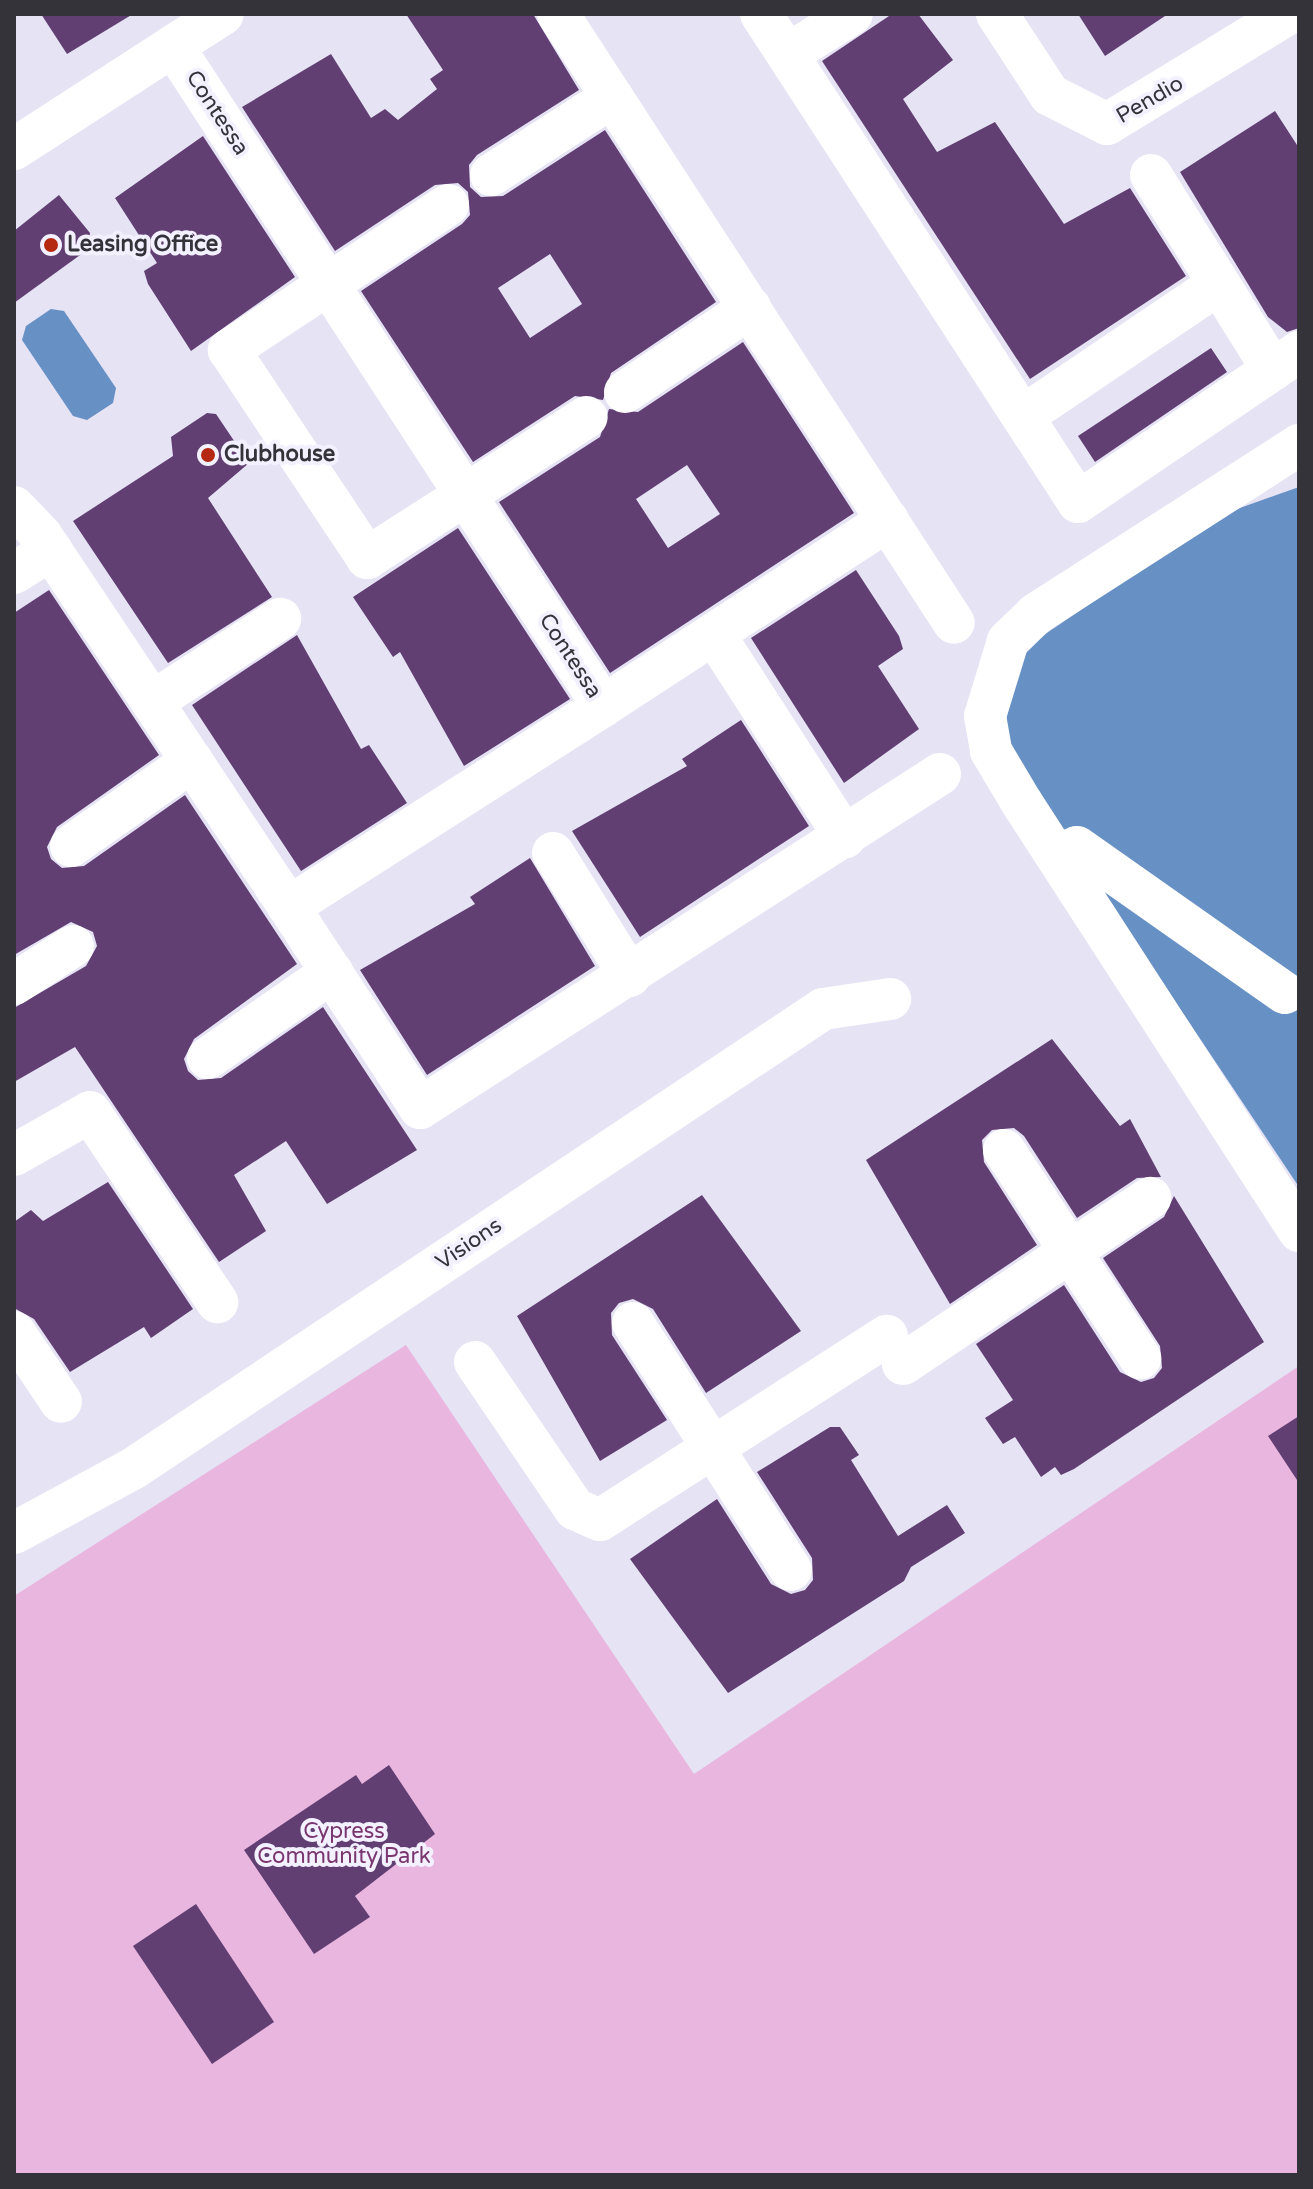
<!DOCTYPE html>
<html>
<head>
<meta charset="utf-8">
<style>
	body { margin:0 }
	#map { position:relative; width:1313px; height:2189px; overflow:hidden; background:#e6e3f5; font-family:"Varela Round",sans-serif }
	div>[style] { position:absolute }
	.green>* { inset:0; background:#e9b6df }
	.water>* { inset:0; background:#6790c4 }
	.building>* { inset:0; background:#613f73 }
	.minor>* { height:42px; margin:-21px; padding:0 21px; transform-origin:21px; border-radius:21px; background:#fff }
	.dots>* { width:22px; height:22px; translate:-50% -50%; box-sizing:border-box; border:4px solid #f3f0ff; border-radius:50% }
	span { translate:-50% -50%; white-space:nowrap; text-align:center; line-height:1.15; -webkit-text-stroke:8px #f3f0ff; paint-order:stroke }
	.street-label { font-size:22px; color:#34333a }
	.poi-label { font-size:22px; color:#34333a; font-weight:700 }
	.left { translate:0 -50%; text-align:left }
	.park-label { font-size:22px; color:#7a3670 }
	.frame { position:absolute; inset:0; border:16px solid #34333a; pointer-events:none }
</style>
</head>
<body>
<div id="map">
	<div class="green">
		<i style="clip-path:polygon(406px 1345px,694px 1774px,1299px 1366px,1299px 2175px,14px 2175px,14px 1596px)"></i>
	</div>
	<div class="water">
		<i style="clip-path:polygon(51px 309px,64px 311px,116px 388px,113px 403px,87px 420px,73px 416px,22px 340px,26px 326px)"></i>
		<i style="clip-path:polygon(1299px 487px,1299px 1187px,1014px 760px,1003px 723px,1010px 682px,1029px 645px,1223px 514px)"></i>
	</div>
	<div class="building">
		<i style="clip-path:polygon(41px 14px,133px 14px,67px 54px)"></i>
		<i style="clip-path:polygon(evenodd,406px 14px,533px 14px,579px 90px,477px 155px,469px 165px,470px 187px,481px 197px,503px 196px,605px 130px,716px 302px,611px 373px,603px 400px,575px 396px,473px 462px,361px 291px,462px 224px,470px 215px,468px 192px,458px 183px,435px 185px,335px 251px,242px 107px,331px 54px,371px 118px,385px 109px,398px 120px,437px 89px,430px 79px,443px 70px,406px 14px,550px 254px,582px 304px,530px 338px,498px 288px,550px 254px)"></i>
		<i style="clip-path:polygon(892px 14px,918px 14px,953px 60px,903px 99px,937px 152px,995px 122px,1064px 224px,1130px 188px,1186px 276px,1030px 379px,822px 61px)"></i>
		<i style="clip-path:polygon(1078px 14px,1168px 14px,1105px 56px)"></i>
		<i style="clip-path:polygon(1275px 111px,1299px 148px,1299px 328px,1287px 332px,1268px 317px,1180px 172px)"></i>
		<i style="clip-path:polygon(203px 136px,295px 277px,191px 351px,148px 284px,144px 271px,157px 263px,115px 198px)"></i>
		<i style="clip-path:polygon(59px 195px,90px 233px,87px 250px,14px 303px,14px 231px)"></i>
		<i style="clip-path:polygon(evenodd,743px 342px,854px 513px,610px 673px,499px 502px,600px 437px,609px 409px,638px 412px,743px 342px,687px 465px,720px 514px,668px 548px,636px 499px,687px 465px)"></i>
		<i style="clip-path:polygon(1211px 348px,1227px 372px,1095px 462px,1078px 436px)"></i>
		<i style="clip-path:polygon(207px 413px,216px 414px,249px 463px,208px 498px,272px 597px,168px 663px,73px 521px,173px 456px,171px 437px)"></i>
		<i style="clip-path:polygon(458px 528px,570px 699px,464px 766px,400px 652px,393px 657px,353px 597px)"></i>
		<i style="clip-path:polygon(856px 570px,899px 636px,903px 649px,878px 666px,919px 729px,844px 783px,751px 638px)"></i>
		<i style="clip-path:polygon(49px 590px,159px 755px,57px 827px,47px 847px,51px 859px,62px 868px,84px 866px,185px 795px,297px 964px,194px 1039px,184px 1059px,188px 1071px,198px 1080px,221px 1078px,323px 1007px,417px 1150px,327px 1204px,286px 1141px,234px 1175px,266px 1231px,219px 1262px,75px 1047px,14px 1082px,14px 1008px,86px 966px,97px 946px,93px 932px,71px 922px,14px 955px,14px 613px)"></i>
		<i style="clip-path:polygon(297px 635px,361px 749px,369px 745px,407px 803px,301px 871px,192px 705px)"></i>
		<i style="clip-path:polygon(741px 720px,809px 826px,640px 937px,572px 831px,687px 766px,682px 759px)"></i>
		<i style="clip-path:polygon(530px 858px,595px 966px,427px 1075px,360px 970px,475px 904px,470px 897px)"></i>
		<i style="clip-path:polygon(1052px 1039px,1120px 1126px,1130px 1119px,1161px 1177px,1137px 1178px,1077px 1218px,1024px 1136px,1014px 1128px,992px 1130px,982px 1140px,984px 1162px,1037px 1245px,950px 1304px,866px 1160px)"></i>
		<i style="clip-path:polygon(108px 1182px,193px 1309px,151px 1338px,144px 1327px,70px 1372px,34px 1319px,14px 1308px,14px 1222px,31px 1210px,43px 1221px)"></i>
		<i style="clip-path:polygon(702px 1195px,801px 1331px,706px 1393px,653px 1309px,633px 1299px,619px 1303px,611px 1313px,612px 1335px,667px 1420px,600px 1461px,517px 1316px)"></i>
		<i style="clip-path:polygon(1174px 1196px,1264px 1342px,1074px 1469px,1061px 1475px,1055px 1467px,1041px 1477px,1015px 1437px,1003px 1444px,985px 1418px,1013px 1400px,976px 1344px,1064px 1285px,1120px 1372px,1141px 1382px,1154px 1378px,1162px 1368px,1160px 1346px,1103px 1258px,1164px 1217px)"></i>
		<i style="clip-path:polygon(1299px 1416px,1299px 1483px,1268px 1436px)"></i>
		<i style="clip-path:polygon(830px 1427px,840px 1427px,859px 1455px,851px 1460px,898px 1536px,947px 1505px,965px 1533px,911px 1567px,904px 1581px,728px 1693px,630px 1559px,717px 1499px,771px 1584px,791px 1594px,805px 1590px,813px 1580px,812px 1558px,757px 1472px)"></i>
		<i style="clip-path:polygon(389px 1765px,435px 1834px,355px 1896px,370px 1917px,314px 1954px,244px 1850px,356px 1775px,362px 1784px)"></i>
		<i style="clip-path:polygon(196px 1904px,274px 2022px,212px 2064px,133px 1946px)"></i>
	</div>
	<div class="minor">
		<i style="left:558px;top:14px;width:726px;rotate:56.97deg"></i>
		<i style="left:761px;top:14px;width:582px;rotate:56.99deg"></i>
		<i style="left:1078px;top:502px;width:267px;rotate:-34.2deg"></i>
		<i style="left:997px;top:14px;width:97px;rotate:56.8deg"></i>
		<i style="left:1050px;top:95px;width:64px;rotate:27deg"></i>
		<i style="left:1107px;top:124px;width:212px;rotate:-31.3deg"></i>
		<i style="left:173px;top:46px;width:59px;rotate:-32.6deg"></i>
		<i style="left:788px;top:54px;width:75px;rotate:-32deg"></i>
		<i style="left:14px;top:149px;width:189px;rotate:-32.9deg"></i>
		<i style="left:173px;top:46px;width:788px;rotate:56.92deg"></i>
		<i style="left:603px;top:706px;width:373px;rotate:147.4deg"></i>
		<i style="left:289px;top:907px;width:447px;rotate:-123.7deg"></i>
		<i style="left:41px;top:535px;width:39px;rotate:-134deg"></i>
		<i style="left:491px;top:175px;width:144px;rotate:-32.8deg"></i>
		<i style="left:1151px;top:175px;width:230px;rotate:58deg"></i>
		<i style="left:448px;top:205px;width:263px;rotate:146.5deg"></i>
		<i style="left:229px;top:350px;width:250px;rotate:56.4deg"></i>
		<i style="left:367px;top:558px;width:261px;rotate:-32.7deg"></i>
		<i style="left:625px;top:392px;width:151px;rotate:-33.9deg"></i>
		<i style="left:1023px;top:416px;width:236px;rotate:-34deg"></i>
		<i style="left:1299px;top:445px;width:313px;rotate:147.3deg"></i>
		<i style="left:1036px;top:614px;width:39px;rotate:136deg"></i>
		<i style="left:1008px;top:641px;width:78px;rotate:107deg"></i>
		<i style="left:985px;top:716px;width:36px;rotate:80deg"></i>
		<i style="left:991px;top:751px;width:61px;rotate:59.2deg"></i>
		<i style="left:1022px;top:803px;width:510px;rotate:57.09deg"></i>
		<i style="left:14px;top:573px;width:44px;rotate:-31.9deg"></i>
		<i style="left:714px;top:634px;width:242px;rotate:57.2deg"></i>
		<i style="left:152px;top:702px;width:153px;rotate:-33deg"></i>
		<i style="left:603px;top:706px;width:340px;rotate:-33.1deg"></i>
		<i style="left:71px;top:846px;width:148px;rotate:-35.1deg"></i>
		<i style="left:553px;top:853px;width:145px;rotate:58deg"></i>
		<i style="left:1060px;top:854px;width:18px;rotate:-22deg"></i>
		<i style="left:1077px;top:847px;width:254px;rotate:35.1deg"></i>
		<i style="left:289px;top:907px;width:240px;rotate:56.9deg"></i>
		<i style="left:420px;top:1108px;width:618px;rotate:-32.71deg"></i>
		<i style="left:14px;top:984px;width:70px;rotate:-32.8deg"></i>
		<i style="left:208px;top:1058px;width:151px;rotate:-34.7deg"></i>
		<i style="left:1004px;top:1150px;width:249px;rotate:56.8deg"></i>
		<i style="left:14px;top:1155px;width:87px;rotate:-29.5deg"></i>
		<i style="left:90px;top:1112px;width:229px;rotate:56.2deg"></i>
		<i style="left:633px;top:1323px;width:293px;rotate:57.4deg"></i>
		<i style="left:14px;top:1332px;width:84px;rotate:56.1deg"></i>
		<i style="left:475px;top:1362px;width:178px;rotate:55.8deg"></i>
		<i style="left:575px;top:1509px;width:27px;rotate:24deg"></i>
		<i style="left:600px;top:1520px;width:341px;rotate:-32.7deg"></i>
		<i style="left:903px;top:1364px;width:298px;rotate:-33.9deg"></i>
		<i style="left:14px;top:1533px;width:136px;rotate:-28.4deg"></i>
		<i style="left:134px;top:1468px;width:828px;rotate:-33.67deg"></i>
		<i style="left:823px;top:1009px;width:68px;rotate:-8.5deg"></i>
	</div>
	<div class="dots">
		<i style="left:51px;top:245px;background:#b52812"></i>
		<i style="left:208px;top:455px;background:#b52812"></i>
	</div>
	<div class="street-label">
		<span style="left:1150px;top:100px;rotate:-30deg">Pendio</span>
		<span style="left:217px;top:113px;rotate:57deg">Contessa</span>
		<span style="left:570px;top:656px;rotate:57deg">Contessa</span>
		<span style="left:469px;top:1244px;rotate:-34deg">Visions</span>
	</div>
	<div class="poi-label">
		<span class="left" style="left:67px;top:245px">Leasing Office</span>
		<span class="left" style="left:224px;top:455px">Clubhouse</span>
	</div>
	<div class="park-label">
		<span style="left:344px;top:1844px">Cypress<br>Community Park</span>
	</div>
	<div class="frame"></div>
</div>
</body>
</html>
